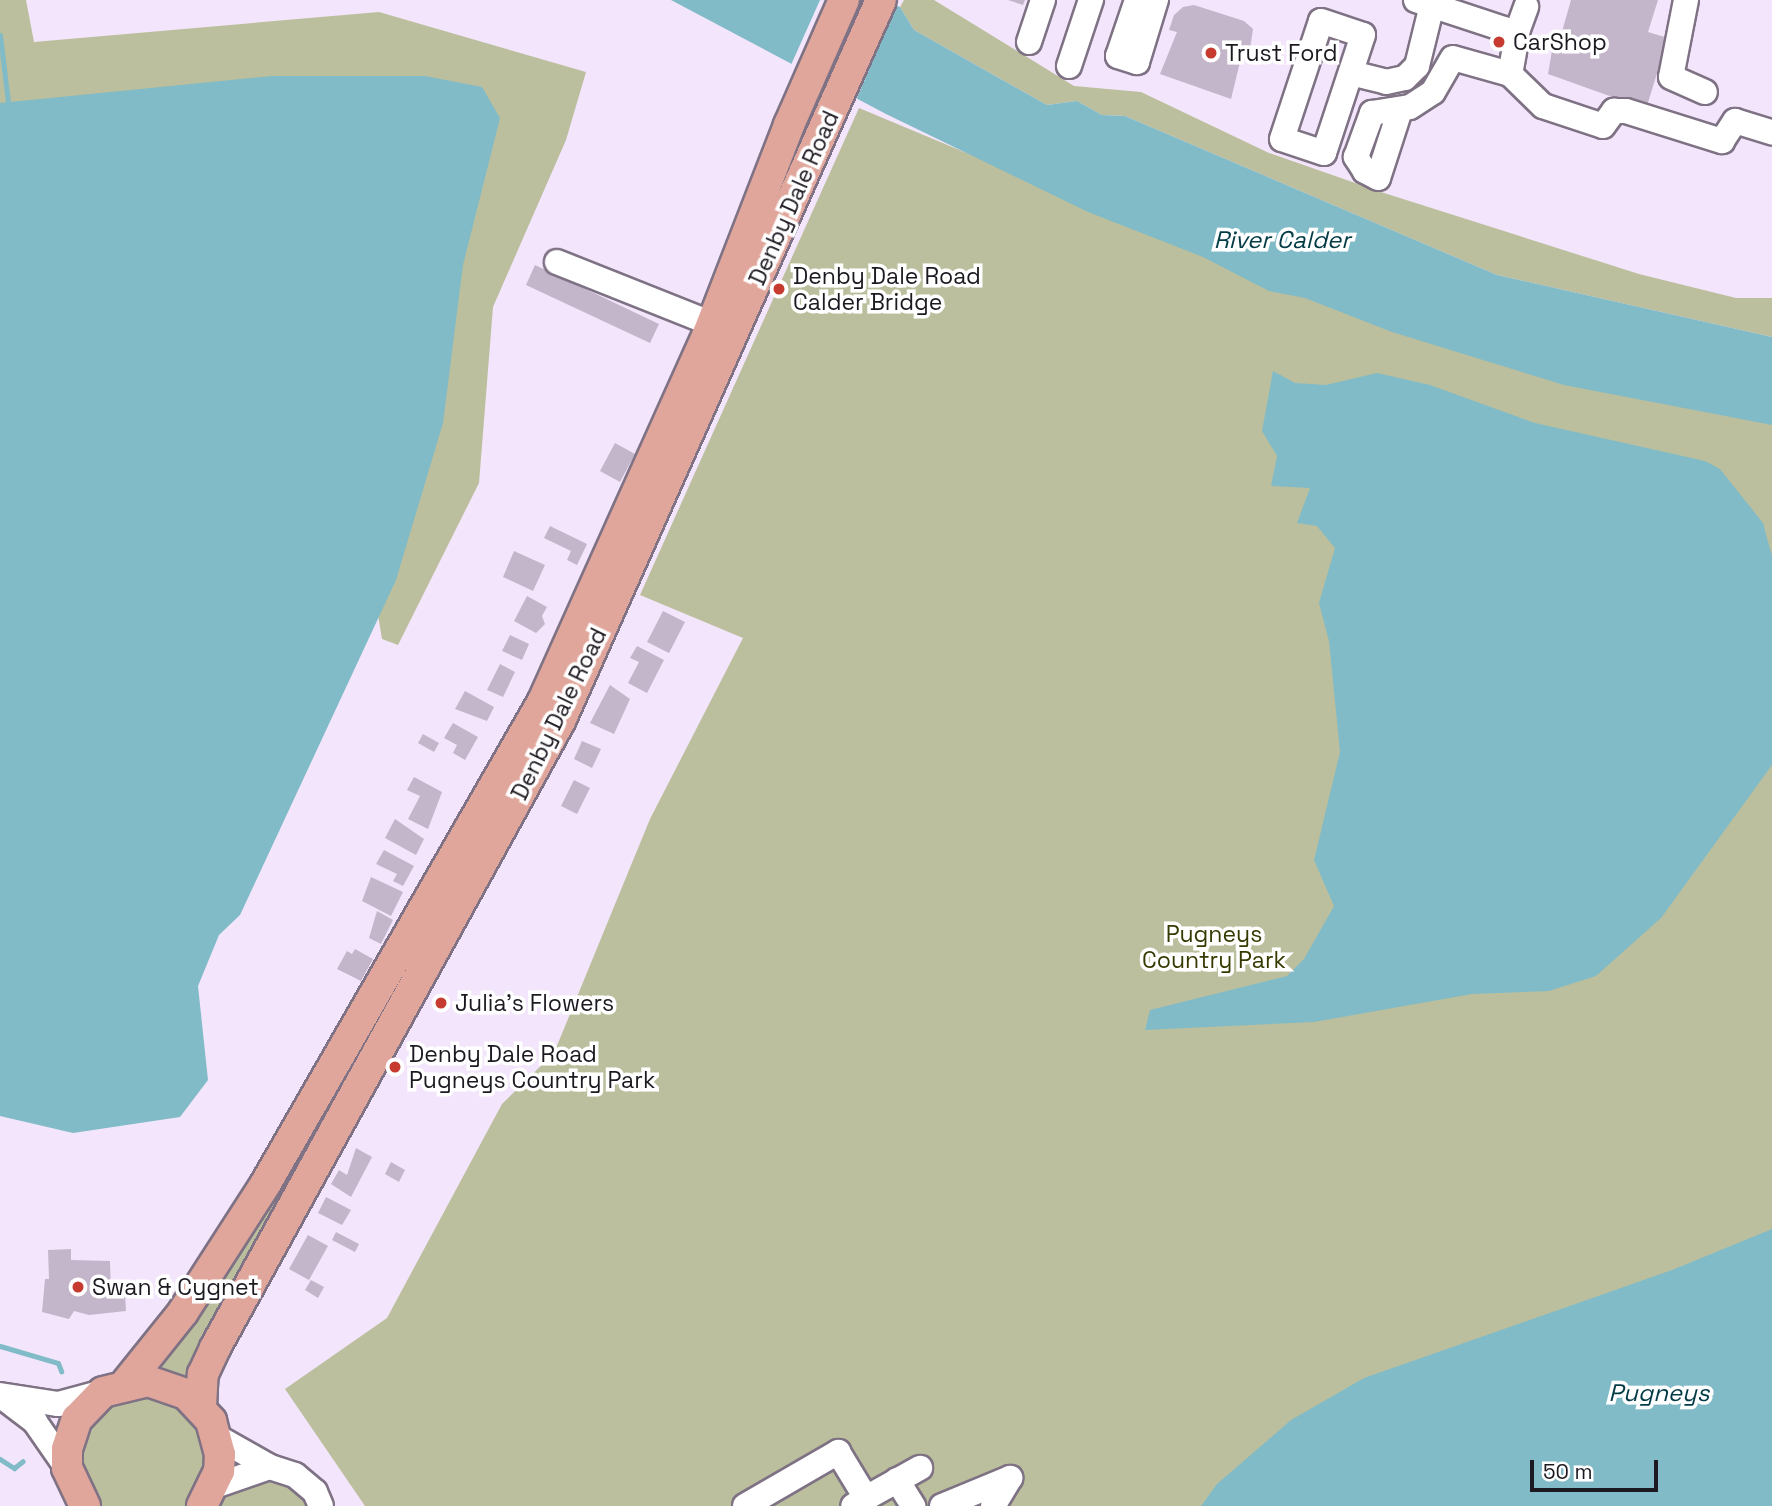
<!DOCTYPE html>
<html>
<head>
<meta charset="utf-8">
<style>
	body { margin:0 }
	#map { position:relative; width:1772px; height:1506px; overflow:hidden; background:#f3e5fb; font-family:"Space Grotesk",sans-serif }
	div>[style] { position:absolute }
	.green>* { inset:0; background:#bbbf9d }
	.water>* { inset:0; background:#81bbc7 }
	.pier>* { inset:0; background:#f3e5fb }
	.stream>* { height:5px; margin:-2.5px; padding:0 2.5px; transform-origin:2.5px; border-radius:2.5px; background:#81bbc7 }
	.building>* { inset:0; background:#c3b6ca }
	.roads { filter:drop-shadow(2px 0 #7e7284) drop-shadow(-2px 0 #7e7284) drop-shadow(0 2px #7e7284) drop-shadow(0 -2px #7e7284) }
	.minor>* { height:24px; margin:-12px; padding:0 12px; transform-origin:12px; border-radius:12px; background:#fff }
	.major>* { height:30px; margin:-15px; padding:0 15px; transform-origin:15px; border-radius:15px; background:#e0a69b }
	.dots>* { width:19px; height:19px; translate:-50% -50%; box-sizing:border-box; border:4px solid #fff; border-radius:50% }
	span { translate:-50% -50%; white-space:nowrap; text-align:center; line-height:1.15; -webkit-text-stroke:7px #fff; paint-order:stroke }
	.poi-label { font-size:23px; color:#1d1920 }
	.left { translate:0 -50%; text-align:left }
	.street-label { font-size:23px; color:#1d1920 }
	.park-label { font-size:23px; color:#373a00 }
	.water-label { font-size:24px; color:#023b45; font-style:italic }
	.scale { position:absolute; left:1530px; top:1460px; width:128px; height:32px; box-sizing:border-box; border:4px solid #1d1920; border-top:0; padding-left:9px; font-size:21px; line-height:24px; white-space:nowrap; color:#1d1920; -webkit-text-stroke:5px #fff; paint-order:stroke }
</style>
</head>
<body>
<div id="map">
	<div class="green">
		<i style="clip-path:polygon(0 0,26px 0,34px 42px,379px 12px,586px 72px,566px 140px,493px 307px,479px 483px,398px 645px,382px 639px,378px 615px,0 106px)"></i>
		<i style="clip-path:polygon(904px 0,934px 0,1074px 86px,1141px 92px,1269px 153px,1381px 192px,1639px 274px,1736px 298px,1772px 298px,1772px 337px,1497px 275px,1125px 116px,1102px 115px,1077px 101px,1047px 105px,914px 30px,900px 7px)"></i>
		<i style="clip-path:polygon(859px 108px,1382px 327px,1772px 402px,1772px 1506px,365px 1506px,285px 1389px,387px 1318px,502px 1104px,554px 1053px,650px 819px,743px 638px,640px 595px)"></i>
		<i style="clip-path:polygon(413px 964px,188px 1378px,160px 1367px,206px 1301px,401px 977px)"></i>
		<i style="clip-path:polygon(103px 1392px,186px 1394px,219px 1471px,270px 1467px,321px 1506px,85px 1506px,67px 1468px)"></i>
	</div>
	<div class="water">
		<i style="clip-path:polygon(671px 0,883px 0,900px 7px,914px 30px,1047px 105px,1077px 101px,1102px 115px,1125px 116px,1497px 275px,1772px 337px,1772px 425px,1564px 385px,1392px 332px,1305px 298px,1269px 291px,1203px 257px,1088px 212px,886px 114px)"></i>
		<i style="clip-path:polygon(272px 76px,425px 76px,482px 87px,500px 118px,463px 265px,443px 423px,396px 580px,240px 915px,219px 935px,198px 986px,208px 1080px,180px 1117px,73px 1133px,0 1116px,0 103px)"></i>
		<i style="clip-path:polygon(1273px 371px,1295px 383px,1326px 385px,1377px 373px,1430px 385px,1535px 423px,1705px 461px,1720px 469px,1763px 523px,1772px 556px,1772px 765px,1661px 918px,1596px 976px,1549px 991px,1472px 994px,1314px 1022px,1145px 1030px,1150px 1010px,1287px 976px,1304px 959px,1334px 906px,1314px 860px,1340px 752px,1329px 641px,1319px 603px,1335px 548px,1317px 526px,1297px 523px,1310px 488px,1271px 486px,1277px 456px,1262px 431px)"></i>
		<i style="clip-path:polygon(1772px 1229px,1772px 1506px,1201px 1506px,1217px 1484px,1291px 1420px,1364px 1378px,1672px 1270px)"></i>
	</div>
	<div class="pier">
		<i style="clip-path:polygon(820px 0,898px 2px,856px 100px,791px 65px)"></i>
	</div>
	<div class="stream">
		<i style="left:0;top:35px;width:67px;rotate:83.2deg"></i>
		<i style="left:0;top:1346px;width:60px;rotate:16.3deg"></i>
		<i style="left:58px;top:1363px;width:9px;rotate:69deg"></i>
		<i style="left:0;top:1459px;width:17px;rotate:33deg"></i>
		<i style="left:14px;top:1468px;width:11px;rotate:-38deg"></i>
	</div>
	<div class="building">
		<i style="clip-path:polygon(1008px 0,1025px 0,1023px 5px)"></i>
		<i style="clip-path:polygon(1571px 0,1658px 0,1648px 32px,1668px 38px,1646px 109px,1548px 74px,1555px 33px,1561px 35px)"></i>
		<i style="clip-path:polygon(1194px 5px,1244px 21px,1253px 29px,1249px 56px,1242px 54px,1231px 99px,1160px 74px,1177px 32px,1169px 30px,1174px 15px,1183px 7px)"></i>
		<i style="clip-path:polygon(535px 265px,659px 324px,650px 343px,526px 285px)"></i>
		<i style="clip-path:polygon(615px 443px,635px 454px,620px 482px,600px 471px)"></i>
		<i style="clip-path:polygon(550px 526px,587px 544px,577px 565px,567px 560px,571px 551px,544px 538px)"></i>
		<i style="clip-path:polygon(514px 551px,545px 565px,533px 591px,503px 577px)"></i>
		<i style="clip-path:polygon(527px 596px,547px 607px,542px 616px,545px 624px,536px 633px,514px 621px)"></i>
		<i style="clip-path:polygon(663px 611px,685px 622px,669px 653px,647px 642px)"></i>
		<i style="clip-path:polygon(510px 635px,529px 644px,522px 660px,502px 651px)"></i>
		<i style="clip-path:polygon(637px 646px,664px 660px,647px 693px,628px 683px,639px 662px,630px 658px)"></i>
		<i style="clip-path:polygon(500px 664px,515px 672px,503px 697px,487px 690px)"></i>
		<i style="clip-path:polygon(610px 685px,630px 699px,614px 734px,590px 723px)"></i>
		<i style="clip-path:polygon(465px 691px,494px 707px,487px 721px,455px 709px)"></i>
		<i style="clip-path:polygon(453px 723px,478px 737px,465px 760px,453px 753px,457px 745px,444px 738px)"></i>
		<i style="clip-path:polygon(423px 734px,439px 743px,434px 752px,418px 743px)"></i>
		<i style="clip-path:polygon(582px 741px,601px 749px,592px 768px,574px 759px)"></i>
		<i style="clip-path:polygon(414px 777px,442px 792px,428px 829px,408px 819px,420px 796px,407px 790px)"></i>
		<i style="clip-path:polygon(574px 780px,590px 788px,577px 814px,561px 806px)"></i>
		<i style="clip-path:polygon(395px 819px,424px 839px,416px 855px,385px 838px)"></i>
		<i style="clip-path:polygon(384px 850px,414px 866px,403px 886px,393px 881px,397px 874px,376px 864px)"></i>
		<i style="clip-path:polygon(371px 877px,403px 892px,391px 916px,362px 901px)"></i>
		<i style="clip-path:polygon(377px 911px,393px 920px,381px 944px,369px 938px)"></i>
		<i style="clip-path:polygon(355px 949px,373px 959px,361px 981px,337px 969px,347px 951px,352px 954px)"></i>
		<i style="clip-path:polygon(356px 1148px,372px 1157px,351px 1197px,331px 1184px,339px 1170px,347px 1175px)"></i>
		<i style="clip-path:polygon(391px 1162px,405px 1170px,399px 1182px,385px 1174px)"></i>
		<i style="clip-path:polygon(326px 1197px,351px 1210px,342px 1225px,318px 1213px)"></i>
		<i style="clip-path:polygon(336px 1232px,359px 1244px,355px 1252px,332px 1240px)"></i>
		<i style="clip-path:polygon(308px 1235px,328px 1246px,309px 1280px,289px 1269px)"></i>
		<i style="clip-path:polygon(71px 1249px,71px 1260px,110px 1261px,111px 1295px,125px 1294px,126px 1311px,89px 1315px,74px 1311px,69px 1319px,42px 1312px,45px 1279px,49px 1279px,48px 1250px)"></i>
		<i style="clip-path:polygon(311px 1280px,324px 1287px,318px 1298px,305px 1290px)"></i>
	</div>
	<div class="roads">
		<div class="minor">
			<i style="left:1137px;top:0;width:59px;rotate:108.7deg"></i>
			<i style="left:1118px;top:56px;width:20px;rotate:18deg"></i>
			<i style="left:1137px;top:62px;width:65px;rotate:-73deg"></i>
			<i style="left:1416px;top:0;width:93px;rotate:18.2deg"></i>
			<i style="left:1504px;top:29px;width:17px;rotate:45deg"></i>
			<i style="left:1516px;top:41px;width:34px;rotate:100deg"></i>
			<i style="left:1686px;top:0;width:78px;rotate:101deg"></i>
			<i style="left:1671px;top:77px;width:37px;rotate:24deg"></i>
			<i style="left:1321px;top:21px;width:44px;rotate:18.4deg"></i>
			<i style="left:1363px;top:35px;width:124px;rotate:108.3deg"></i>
			<i style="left:1324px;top:153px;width:44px;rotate:-161.6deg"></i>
			<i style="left:1282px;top:139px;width:124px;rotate:-71.7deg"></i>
			<i style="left:1510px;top:35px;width:8px;rotate:-23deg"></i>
			<i style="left:1517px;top:32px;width:27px;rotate:-70deg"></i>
			<i style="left:1029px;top:42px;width:44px;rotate:-71.6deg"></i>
			<i style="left:1069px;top:66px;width:70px;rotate:-71.6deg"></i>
			<i style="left:1351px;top:73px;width:36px;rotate:14deg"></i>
			<i style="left:1386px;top:82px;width:19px;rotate:-12deg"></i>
			<i style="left:1405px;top:78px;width:17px;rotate:-45deg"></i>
			<i style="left:1417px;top:66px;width:63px;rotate:-76.2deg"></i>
			<i style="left:1400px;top:110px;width:71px;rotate:107.9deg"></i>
			<i style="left:1378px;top:178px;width:15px;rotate:-152deg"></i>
			<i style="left:1365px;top:171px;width:17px;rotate:-123deg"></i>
			<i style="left:1356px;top:157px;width:47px;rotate:-70deg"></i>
			<i style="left:1372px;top:113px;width:38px;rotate:-9deg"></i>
			<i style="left:1410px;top:107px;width:27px;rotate:-33deg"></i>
			<i style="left:1433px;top:92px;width:39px;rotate:-60deg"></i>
			<i style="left:1453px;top:58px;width:59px;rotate:15.7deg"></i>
			<i style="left:1510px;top:74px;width:46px;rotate:44.1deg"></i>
			<i style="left:1543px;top:106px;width:63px;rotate:18.4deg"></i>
			<i style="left:1603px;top:126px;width:19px;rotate:-54deg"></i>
			<i style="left:1614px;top:111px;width:12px"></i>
			<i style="left:1626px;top:111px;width:101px;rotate:17.4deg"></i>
			<i style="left:1722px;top:141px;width:24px;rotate:-57deg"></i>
			<i style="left:1735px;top:121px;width:39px;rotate:17deg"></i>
			<i style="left:557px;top:262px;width:168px;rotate:21.7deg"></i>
			<i style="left:0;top:1395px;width:59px;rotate:8.8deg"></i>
			<i style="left:58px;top:1404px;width:47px;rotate:-14.9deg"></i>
			<i style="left:5px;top:1399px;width:38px;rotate:37deg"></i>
			<i style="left:35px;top:1422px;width:56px;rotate:55.2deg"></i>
			<i style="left:217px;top:1437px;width:61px;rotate:29.5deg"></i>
			<i style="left:270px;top:1467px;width:26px;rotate:18deg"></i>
			<i style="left:295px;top:1475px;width:26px;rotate:40deg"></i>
			<i style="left:315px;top:1492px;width:15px;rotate:67deg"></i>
			<i style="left:897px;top:1480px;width:31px;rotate:58deg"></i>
			<i style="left:215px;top:1486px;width:58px;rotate:-19.1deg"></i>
			<i style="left:866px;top:1498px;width:62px;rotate:-29.1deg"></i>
			<i style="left:745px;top:1506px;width:108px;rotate:-30.1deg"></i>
			<i style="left:838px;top:1452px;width:54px;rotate:58.7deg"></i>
			<i style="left:866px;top:1498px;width:15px;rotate:148deg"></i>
			<i style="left:942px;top:1506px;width:74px;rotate:-22.4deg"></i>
			<i style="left:1010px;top:1478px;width:33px;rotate:121deg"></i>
		</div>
		<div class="major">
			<i style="left:127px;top:1382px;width:90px;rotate:-51.3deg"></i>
			<i style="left:183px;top:1312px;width:153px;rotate:-57.2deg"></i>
			<i style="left:266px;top:1183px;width:556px;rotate:-60.11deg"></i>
			<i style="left:543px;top:701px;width:402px;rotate:-65.8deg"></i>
			<i style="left:708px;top:334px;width:224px;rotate:-68.8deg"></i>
			<i style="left:789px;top:125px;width:137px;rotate:-66.3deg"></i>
			<i style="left:201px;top:1407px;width:33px;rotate:-87deg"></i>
			<i style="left:203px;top:1374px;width:29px;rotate:-65deg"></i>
			<i style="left:215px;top:1348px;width:716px;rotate:-61.18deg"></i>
			<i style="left:560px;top:721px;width:789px;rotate:-66deg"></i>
			<i style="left:85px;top:1506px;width:42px;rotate:-115.3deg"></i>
			<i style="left:67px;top:1468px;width:19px;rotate:-90deg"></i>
			<i style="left:67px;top:1449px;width:32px;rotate:-72deg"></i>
			<i style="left:77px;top:1419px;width:37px;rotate:-46deg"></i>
			<i style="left:103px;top:1392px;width:46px;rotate:-13.7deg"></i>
			<i style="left:148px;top:1381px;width:40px;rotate:18.9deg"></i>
			<i style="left:186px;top:1394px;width:37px;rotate:47deg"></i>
			<i style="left:211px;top:1421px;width:34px;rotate:75deg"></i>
			<i style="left:220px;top:1454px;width:17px;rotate:93deg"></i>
			<i style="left:219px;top:1471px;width:39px;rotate:116deg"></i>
		</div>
	</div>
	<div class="dots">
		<i style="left:1499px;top:42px;background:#c73a2f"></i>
		<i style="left:1211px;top:53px;background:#c73a2f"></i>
		<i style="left:779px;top:289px;background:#c73a2f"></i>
		<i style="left:441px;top:1003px;background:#c73a2f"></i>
		<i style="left:395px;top:1067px;background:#c73a2f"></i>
		<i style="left:78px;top:1287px;background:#c73a2f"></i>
	</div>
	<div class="poi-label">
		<span class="left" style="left:1513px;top:42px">CarShop</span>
		<span class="left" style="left:1225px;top:53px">Trust Ford</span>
		<span class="left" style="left:793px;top:289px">Denby Dale Road<br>Calder Bridge</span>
		<span class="left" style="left:455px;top:1003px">Julia's Flowers</span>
		<span class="left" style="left:409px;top:1067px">Denby Dale Road<br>Pugneys Country Park</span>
		<span class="left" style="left:92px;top:1287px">Swan &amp; Cygnet</span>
	</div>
	<div class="street-label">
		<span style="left:794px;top:198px;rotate:-66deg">Denby Dale Road</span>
		<span style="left:559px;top:714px;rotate:-64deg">Denby Dale Road</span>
	</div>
	<div class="park-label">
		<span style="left:1214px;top:947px">Pugneys<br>Country Park</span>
	</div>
	<div class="water-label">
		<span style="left:1282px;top:240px">River Calder</span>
		<span style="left:1659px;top:1393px">Pugneys</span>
	</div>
	<div class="scale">50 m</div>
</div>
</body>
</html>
